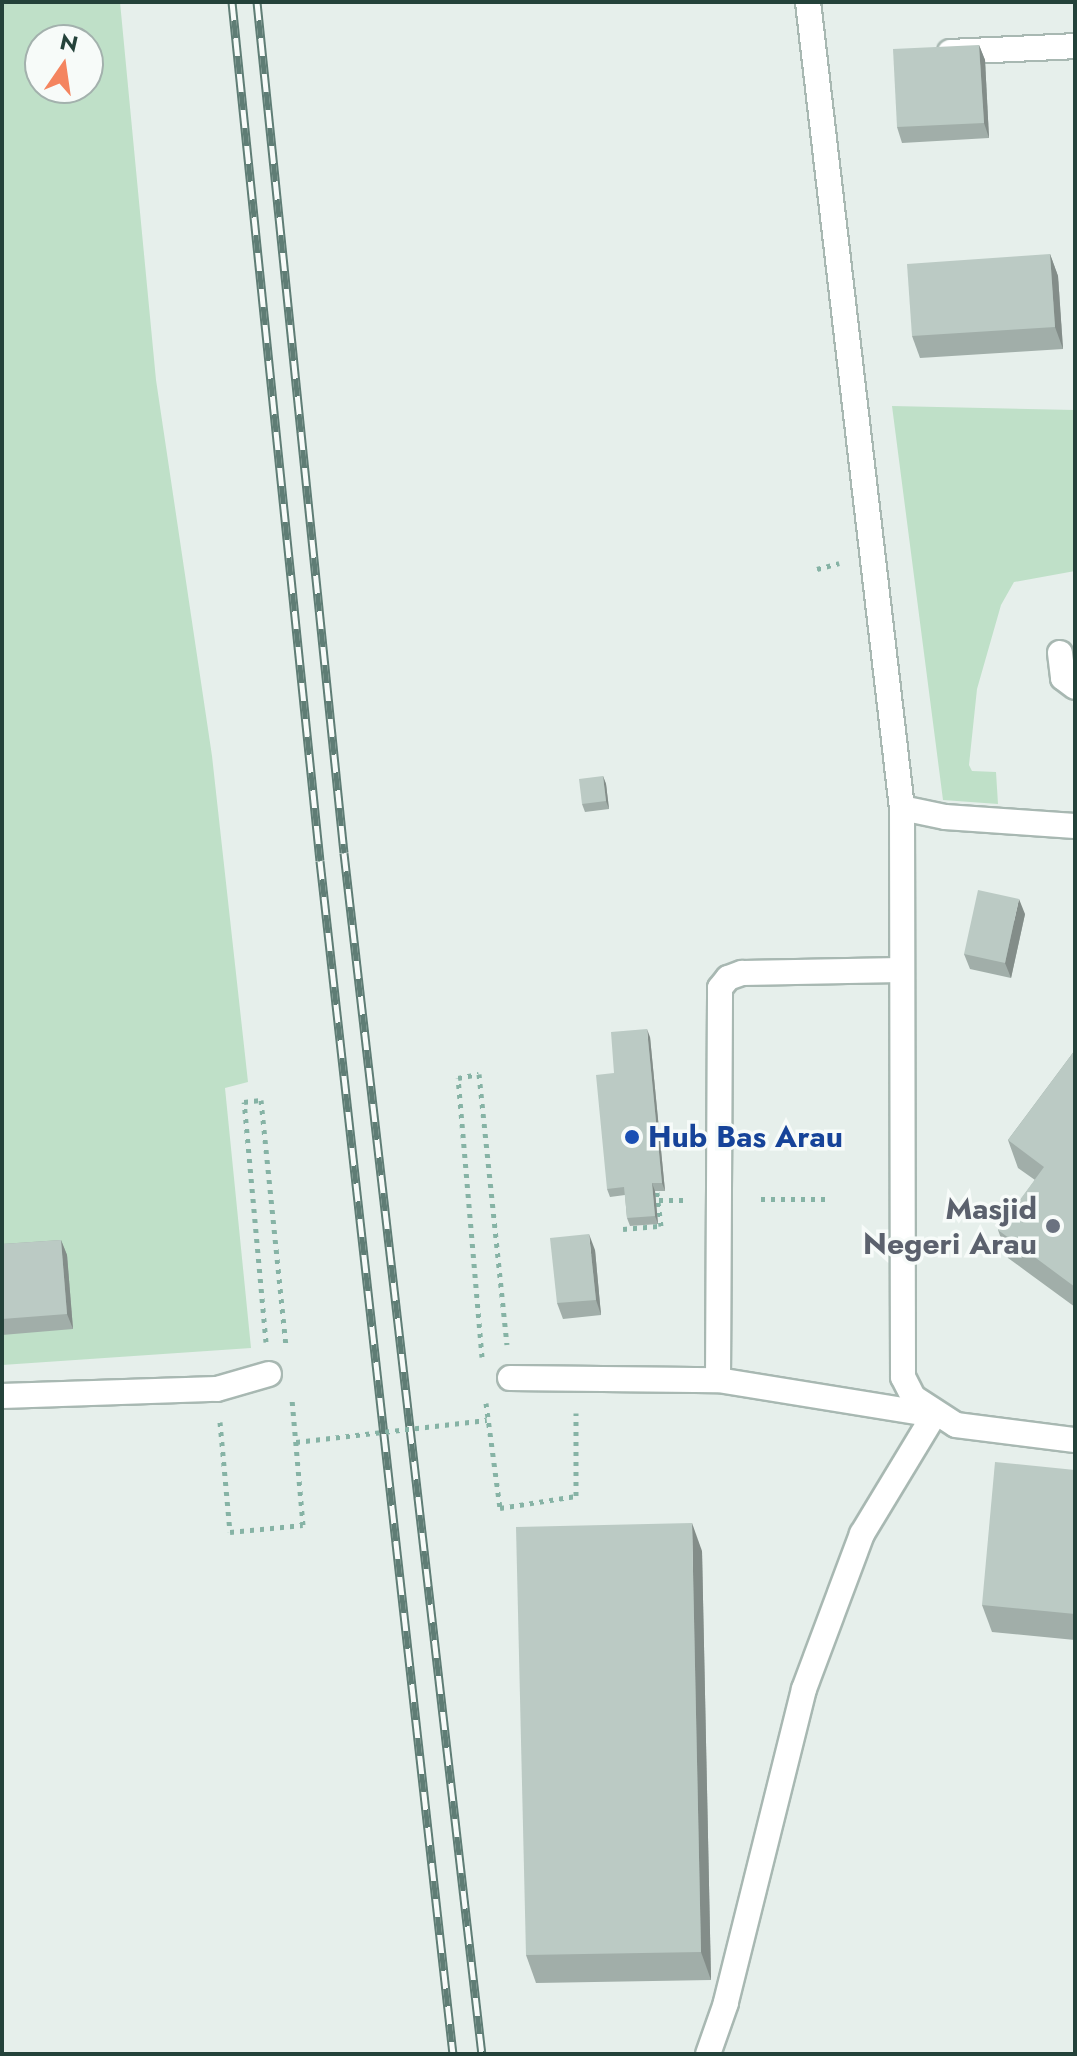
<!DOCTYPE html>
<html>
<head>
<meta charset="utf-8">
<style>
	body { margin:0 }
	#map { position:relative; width:1077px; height:2056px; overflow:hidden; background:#e6efeb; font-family:Jost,sans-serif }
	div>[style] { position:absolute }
	.green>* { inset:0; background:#bfe0c8 }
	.path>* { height:5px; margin-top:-2.5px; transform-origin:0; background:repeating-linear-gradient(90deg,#86b3a5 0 4px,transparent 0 10px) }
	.roads { filter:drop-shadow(2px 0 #a8b8b2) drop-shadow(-2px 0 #a8b8b2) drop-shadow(0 2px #a8b8b2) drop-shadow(0 -2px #a8b8b2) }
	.minor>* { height:24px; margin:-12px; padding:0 12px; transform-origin:12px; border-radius:12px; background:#fff }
	.rail>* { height:9px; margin-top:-4.5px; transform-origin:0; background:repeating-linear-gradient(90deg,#f7fbf9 0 18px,#5f7d75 0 36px); box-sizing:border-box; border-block:2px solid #5f7d75 }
	.path-bridge>* { height:5px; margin-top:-2.5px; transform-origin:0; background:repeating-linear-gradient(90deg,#86b3a5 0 4px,transparent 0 10px) }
	.wall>* { inset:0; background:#a1aea9 }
	.shaded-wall>* { inset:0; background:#838d89 }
	.building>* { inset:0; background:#bbcac4 }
	.dots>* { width:22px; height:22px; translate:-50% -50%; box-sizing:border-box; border:4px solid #f7fbf9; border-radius:50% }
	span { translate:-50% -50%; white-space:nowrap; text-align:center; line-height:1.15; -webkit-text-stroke:7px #f7fbf9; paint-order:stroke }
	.transit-label { font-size:30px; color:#164399; font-weight:700 }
	.left { translate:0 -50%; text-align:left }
	.worship-label { font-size:30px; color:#5b616d; font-weight:700 }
	.right { translate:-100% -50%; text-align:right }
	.frame { position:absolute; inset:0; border:4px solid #24423a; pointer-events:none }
	.north { position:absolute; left:24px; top:24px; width:80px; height:80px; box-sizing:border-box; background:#f7fbf9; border:2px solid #a3b1ad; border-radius:50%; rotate:13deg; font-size:22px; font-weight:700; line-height:32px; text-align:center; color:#24423a }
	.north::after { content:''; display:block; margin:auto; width:28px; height:36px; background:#f4845f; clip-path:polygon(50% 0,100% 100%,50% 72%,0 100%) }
</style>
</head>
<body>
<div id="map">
	<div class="green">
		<i style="clip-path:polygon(evenodd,2px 2px,120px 2px,156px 380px,212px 756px,248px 1082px,225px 1088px,251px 1348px,2px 1365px,2px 2px,40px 40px,88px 40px,88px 88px,40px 88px,40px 40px)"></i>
		<i style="clip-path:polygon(892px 406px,1075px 410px,1075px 571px,1014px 582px,1001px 605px,977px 689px,969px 765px,972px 771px,996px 772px,998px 804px,943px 800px)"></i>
	</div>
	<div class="path">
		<i style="left:817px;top:569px;width:23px;rotate:-15deg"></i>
		<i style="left:761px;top:1199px;width:68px"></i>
		<i style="left:659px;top:1200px;width:25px"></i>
		<i style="left:623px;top:1229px;width:38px;rotate:-5deg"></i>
		<i style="left:661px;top:1226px;width:35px;rotate:-97deg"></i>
		<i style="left:266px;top:1342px;width:241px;rotate:-95.2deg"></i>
		<i style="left:244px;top:1102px;width:17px;rotate:-7deg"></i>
		<i style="left:261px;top:1100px;width:247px;rotate:84.2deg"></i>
		<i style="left:482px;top:1357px;width:280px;rotate:-94.9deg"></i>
		<i style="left:458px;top:1078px;width:21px;rotate:-11deg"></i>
		<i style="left:479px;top:1074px;width:272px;rotate:84.1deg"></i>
		<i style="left:486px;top:1403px;width:106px;rotate:82.4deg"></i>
		<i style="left:500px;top:1508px;width:77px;rotate:-9deg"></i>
		<i style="left:576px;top:1496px;width:83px;rotate:-90deg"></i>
		<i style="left:220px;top:1422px;width:110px;rotate:84.8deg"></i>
		<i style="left:230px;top:1532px;width:73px;rotate:-5.5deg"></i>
		<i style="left:303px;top:1525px;width:125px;rotate:-95deg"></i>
	</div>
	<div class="roads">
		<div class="minor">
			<i style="left:808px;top:2px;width:811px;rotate:83.35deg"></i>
			<i style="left:902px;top:808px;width:569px;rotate:89.9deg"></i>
			<i style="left:903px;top:1377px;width:22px;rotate:63deg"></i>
			<i style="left:913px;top:1397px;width:51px;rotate:33.1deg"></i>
			<i style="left:956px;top:1425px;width:120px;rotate:7.2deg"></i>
			<i style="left:950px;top:52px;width:125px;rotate:-2.7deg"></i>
			<i style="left:1060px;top:653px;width:25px;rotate:83deg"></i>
			<i style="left:1063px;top:678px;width:15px;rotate:37deg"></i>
			<i style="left:902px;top:808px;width:44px;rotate:11.8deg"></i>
			<i style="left:945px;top:817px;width:130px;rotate:4deg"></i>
			<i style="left:510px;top:1378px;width:208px;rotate:0.6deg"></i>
			<i style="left:718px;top:1380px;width:219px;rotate:9.2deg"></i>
			<i style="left:934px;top:1415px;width:139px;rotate:121.2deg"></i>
			<i style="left:862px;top:1534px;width:165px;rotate:110.5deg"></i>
			<i style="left:804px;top:1689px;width:324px;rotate:104deg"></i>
			<i style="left:726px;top:2003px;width:54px;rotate:109.4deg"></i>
			<i style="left:718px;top:1380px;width:392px;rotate:-89.7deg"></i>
			<i style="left:720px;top:988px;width:13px;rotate:-51deg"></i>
			<i style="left:728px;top:978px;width:15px;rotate:-20deg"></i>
			<i style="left:742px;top:973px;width:159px;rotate:-1.1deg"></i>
			<i style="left:2px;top:1396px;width:215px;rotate:-1.9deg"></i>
			<i style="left:217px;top:1389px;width:54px;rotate:-16.1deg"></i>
		</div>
	</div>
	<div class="rail">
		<i style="left:232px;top:2px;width:863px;rotate:84.15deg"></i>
		<i style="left:320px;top:861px;width:1200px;rotate:83.64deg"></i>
		<i style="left:257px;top:2px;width:855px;rotate:84.16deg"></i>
		<i style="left:344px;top:853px;width:1209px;rotate:83.45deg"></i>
	</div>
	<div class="path-bridge">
		<i style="left:296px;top:1442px;width:192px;rotate:-6.6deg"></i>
	</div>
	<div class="wall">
		<i style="clip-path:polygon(979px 45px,985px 60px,989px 138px,902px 143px,897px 127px)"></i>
		<i style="clip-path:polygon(1050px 254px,1058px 276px,1063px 349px,920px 358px,912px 336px)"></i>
		<i style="clip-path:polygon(603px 776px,606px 784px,609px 809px,585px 812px,582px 804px)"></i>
		<i style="clip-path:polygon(1025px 914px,1011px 978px,970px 969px,964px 954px)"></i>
		<i style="clip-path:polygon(650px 1037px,665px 1191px,655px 1191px,658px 1224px,630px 1226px,627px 1218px,625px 1195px,610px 1197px,607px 1189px,614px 1073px)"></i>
		<i style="clip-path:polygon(1075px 1050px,1075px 1307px,1008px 1258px,998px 1230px,1035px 1180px,1018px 1168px,1008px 1140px)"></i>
		<i style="clip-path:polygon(61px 1240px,67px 1255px,73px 1329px,2px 1335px,2px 1244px)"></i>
		<i style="clip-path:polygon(595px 1250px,601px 1315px,563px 1319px,557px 1303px)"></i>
		<i style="clip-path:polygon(1075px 1470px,1075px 1640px,992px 1632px,982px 1605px)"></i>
		<i style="clip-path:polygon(702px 1551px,711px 1980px,536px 1983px,526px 1955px)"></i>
	</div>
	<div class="shaded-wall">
		<i style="clip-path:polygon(979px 45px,985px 60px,989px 138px,984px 123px)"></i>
		<i style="clip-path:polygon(1050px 254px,1058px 276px,1063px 349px,1055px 327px)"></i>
		<i style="clip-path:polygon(603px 776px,606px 784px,609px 809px,606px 801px)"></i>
		<i style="clip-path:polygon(1019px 899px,1025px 914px,1011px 978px,1005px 963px)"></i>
		<i style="clip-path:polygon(647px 1029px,650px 1037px,665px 1191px,662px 1183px)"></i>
		<i style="clip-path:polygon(652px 1183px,655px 1191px,658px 1224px,655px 1216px)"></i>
		<i style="clip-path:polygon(589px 1234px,595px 1250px,601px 1315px,596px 1300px)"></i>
		<i style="clip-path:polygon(61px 1240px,67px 1255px,73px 1329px,67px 1314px)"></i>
		<i style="clip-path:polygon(692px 1523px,702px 1551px,711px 1980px,701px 1952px)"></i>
	</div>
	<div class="building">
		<i style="clip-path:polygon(979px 45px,984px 123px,897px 127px,893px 49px)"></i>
		<i style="clip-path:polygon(1050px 254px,1055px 327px,912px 336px,907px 264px)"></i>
		<i style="clip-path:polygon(603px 776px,606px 801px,582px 804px,579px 779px)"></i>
		<i style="clip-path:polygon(978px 890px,1019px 899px,1005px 963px,964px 954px)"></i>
		<i style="clip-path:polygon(647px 1029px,662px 1183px,652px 1183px,655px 1216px,627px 1218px,624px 1187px,607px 1189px,596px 1075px,614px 1073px,611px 1032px)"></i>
		<i style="clip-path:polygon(1075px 1050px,1075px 1287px,998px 1230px,1044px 1167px,1008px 1140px)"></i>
		<i style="clip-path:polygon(589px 1234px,596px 1300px,557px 1303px,550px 1238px)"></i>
		<i style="clip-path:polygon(61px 1240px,67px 1314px,2px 1319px,2px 1244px)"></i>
		<i style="clip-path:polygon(995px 1462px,1075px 1470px,1075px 1614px,982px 1605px)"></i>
		<i style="clip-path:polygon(692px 1523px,701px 1952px,526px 1955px,516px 1527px)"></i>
	</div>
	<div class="dots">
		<i style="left:632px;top:1137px;background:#1a4fb4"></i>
		<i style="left:1053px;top:1226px;background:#6b7280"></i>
	</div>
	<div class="transit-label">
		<span class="left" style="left:648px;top:1137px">Hub Bas Arau</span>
	</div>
	<div class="worship-label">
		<span class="right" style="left:1037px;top:1226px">Masjid<br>Negeri Arau</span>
	</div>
	<div class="frame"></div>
	<div class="north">N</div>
</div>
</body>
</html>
